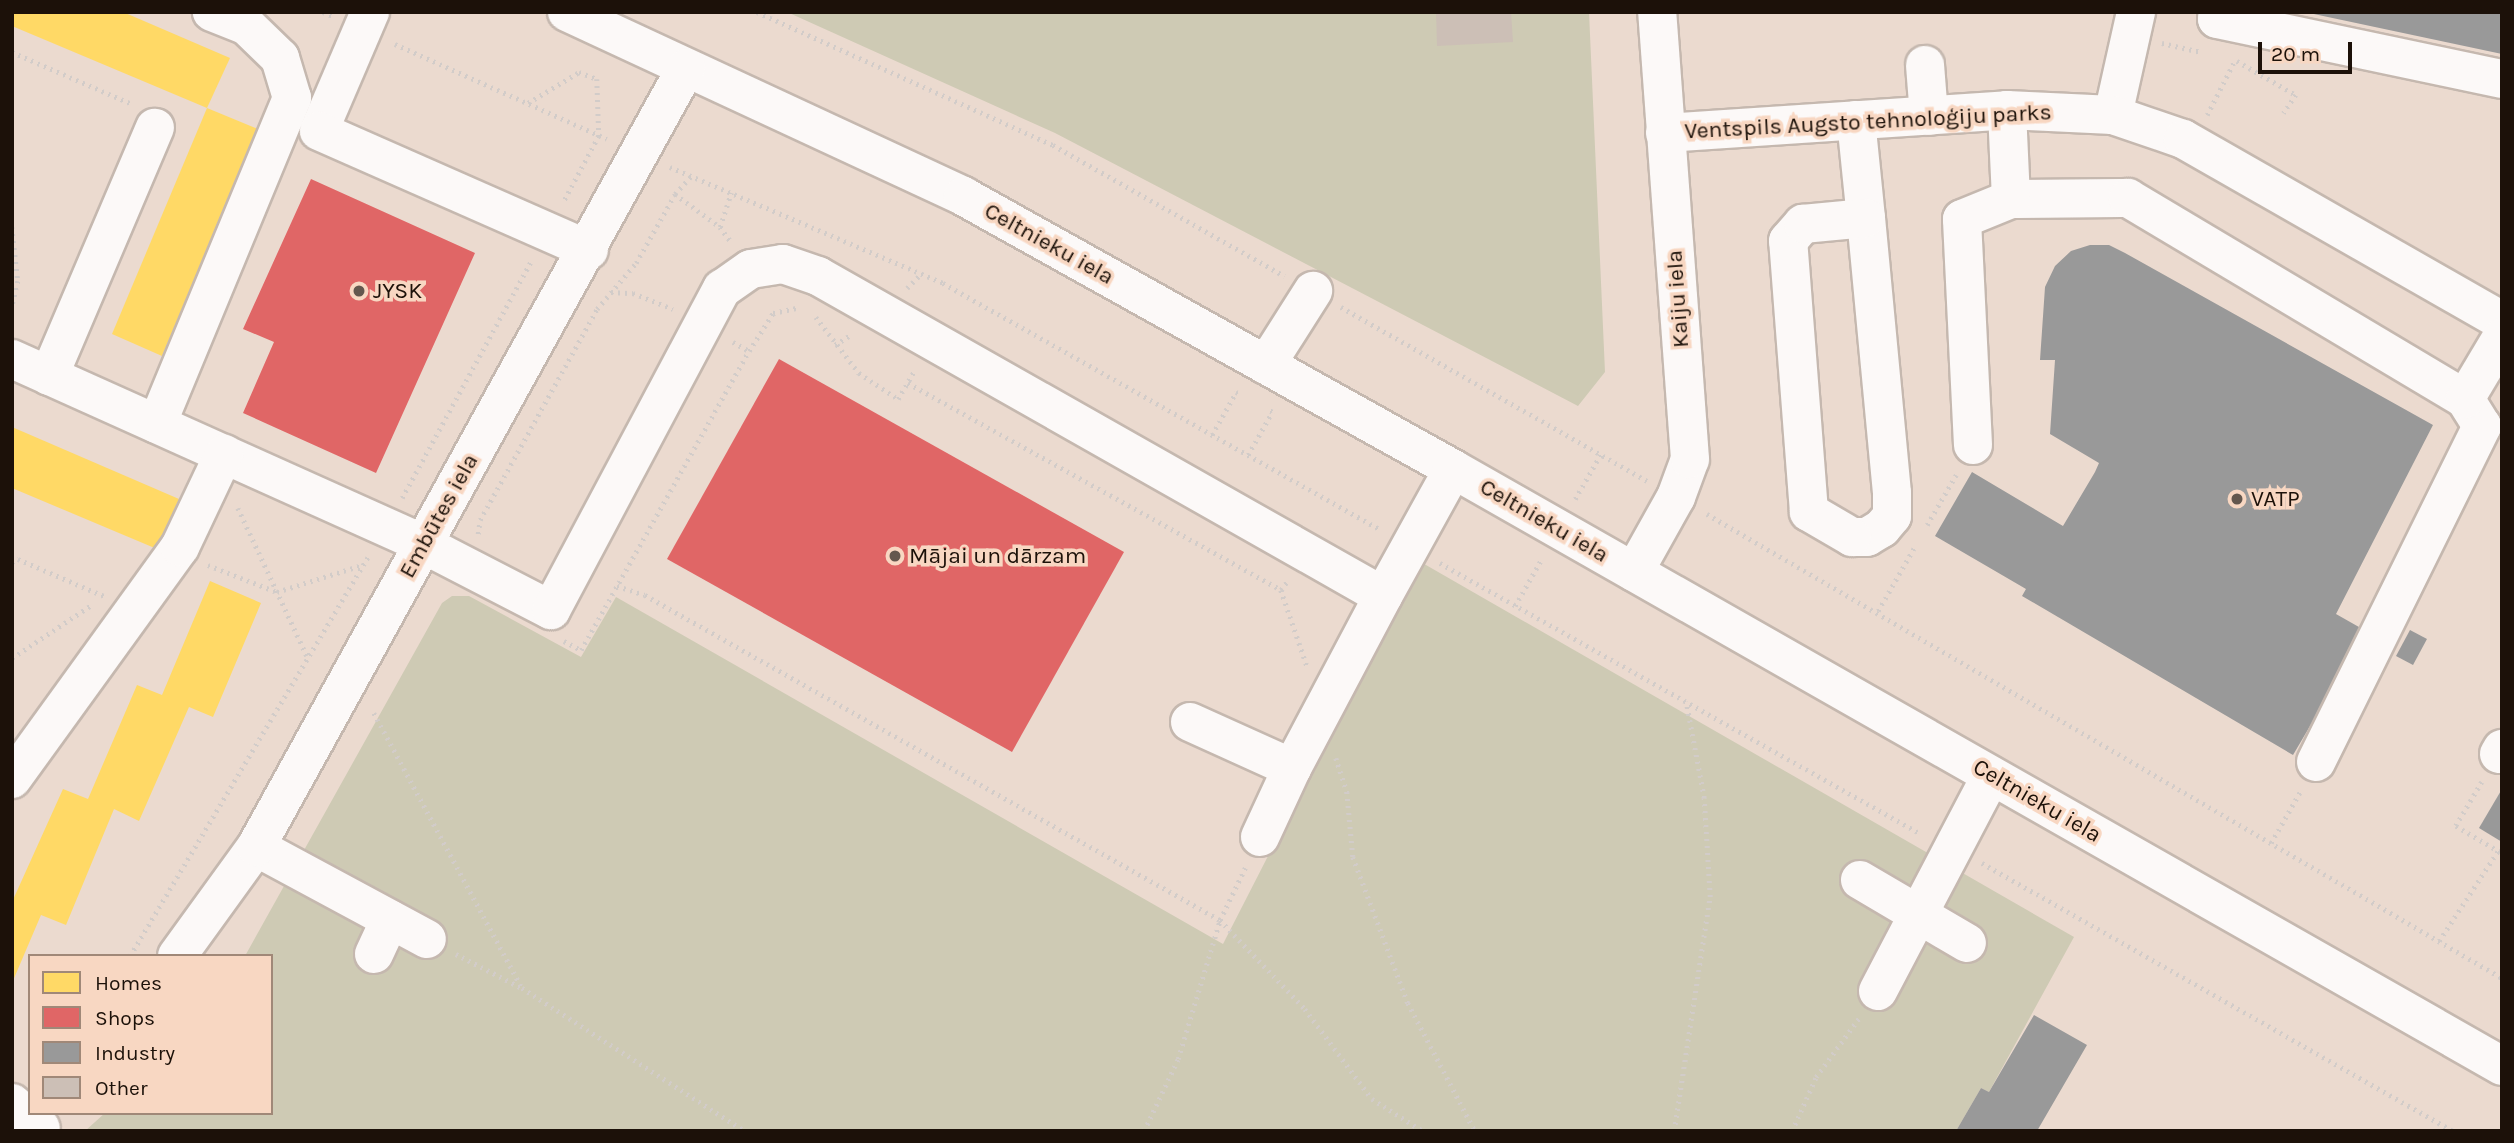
<!DOCTYPE html>
<html>
<head>
<meta charset="utf-8">
<style>
	body { margin:0 }
	#map { position:relative; width:2514px; height:1143px; overflow:hidden; background:#ebdacf; font-family:Karla,sans-serif }
	div>[style] { position:absolute }
	.green>* { inset:0; background:#cecab4 }
	.homes>* { inset:0; background:#ffd966 }
	.shops>* { inset:0; background:#e06666 }
	.industry>* { inset:0; background:#999 }
	.building>* { inset:0; background:#ccbfb6 }
	.path>* { height:4.5px; margin-top:-2.25px; transform-origin:0; background:repeating-linear-gradient(90deg,#d2ccc9 0 2px,transparent 0 7px) }
	.roads { filter:drop-shadow(2px 0 #c5b8af) drop-shadow(-2px 0 #c5b8af) drop-shadow(0 2px #c5b8af) drop-shadow(0 -2px #c5b8af) }
	.minor>* { height:38px; margin:-19px; padding:0 19px; transform-origin:19px; border-radius:19px; background:#fcf9f8 }
	.dots>* { width:19px; height:19px; translate:-50% -50%; box-sizing:border-box; border:4px solid #f8d7c2; border-radius:50% }
	span { translate:-50% -50%; white-space:nowrap; text-align:center; line-height:1.15; -webkit-text-stroke:7px #f8d7c2; paint-order:stroke }
	.street-label { font-size:23px; color:#1c1109 }
	.poi-label { font-size:23px; color:#1c1109 }
	.left { translate:0 -50%; text-align:left }
	.frame { position:absolute; inset:0; border:14px solid #1c1109; pointer-events:none }
	.legend { position:absolute; left:28px; top:954px; width:245px; height:161px; box-sizing:border-box; background:#f8d7c2; border:2px solid #a08878; margin:0; padding:9px 12px; list-style:none; font-size:21px; color:#1c1109 }
	.legend li { display:flex; align-items:center; gap:14px; height:35px }
	.legend b { width:35px; border:2px solid #a08878 }
	.scale { position:absolute; left:2258px; top:42px; width:94px; height:32px; box-sizing:border-box; border:4px solid #1c1109; border-top:0; padding-left:9px; font-size:21px; line-height:24px; white-space:nowrap; color:#1c1109; -webkit-text-stroke:5px #f8d7c2; paint-order:stroke }
</style>
</head>
<body>
<div id="map">
	<div class="green">
		<i style="clip-path:polygon(787px 12px,1589px 12px,1605px 372px,1578px 406px,1055px 133px)"></i>
		<i style="clip-path:polygon(1419px 561px,2074px 937px,1989px 1092px,1981px 1088px,1956px 1131px,85px 1131px,105px 1113px,271px 1113px,271px 956px,245px 956px,442px 603px,452px 596px,469px 596px,581px 657px,616px 597px,1223px 944px)"></i>
	</div>
	<div class="homes">
		<i style="clip-path:polygon(12px 12px,123px 12px,230px 58px,207px 108px,12px 26px)"></i>
		<i style="clip-path:polygon(207px 108px,258px 129px,162px 356px,112px 334px)"></i>
		<i style="clip-path:polygon(12px 427px,179px 499px,157px 549px,12px 488px)"></i>
		<i style="clip-path:polygon(210px 581px,261px 603px,213px 717px,189px 707px,139px 821px,114px 809px,66px 925px,41px 915px,12px 983px,12px 902px,63px 789px,88px 799px,137px 685px,162px 695px)"></i>
	</div>
	<div class="shops">
		<i style="clip-path:polygon(311px 179px,475px 253px,376px 473px,243px 413px,274px 342px,243px 329px)"></i>
		<i style="clip-path:polygon(779px 359px,1124px 552px,1012px 752px,667px 559px)"></i>
	</div>
	<div class="industry">
		<i style="clip-path:polygon(2309px 12px,2502px 12px,2502px 54px,2309px 13px)"></i>
		<i style="clip-path:polygon(2090px 245px,2109px 245px,2125px 253px,2433px 425px,2336px 614px,2366px 631px,2293px 755px,2022px 596px,2026px 589px,1935px 536px,1972px 472px,2063px 526px,2095px 472px,2099px 463px,2050px 434px,2055px 360px,2040px 360px,2045px 287px,2055px 266px,2071px 251px)"></i>
		<i style="clip-path:polygon(2410px 630px,2427px 639px,2413px 665px,2396px 656px)"></i>
		<i style="clip-path:polygon(2502px 789px,2502px 842px,2479px 828px)"></i>
		<i style="clip-path:polygon(2034px 1015px,2087px 1045px,2037px 1131px,1956px 1131px,1981px 1088px,1989px 1092px)"></i>
	</div>
	<div class="building">
		<i style="clip-path:polygon(1436px 12px,1511px 12px,1513px 42px,1437px 46px)"></i>
	</div>
	<div class="path">
		<i style="left:323px;top:12px;width:11px;rotate:22deg"></i>
		<i style="left:757px;top:12px;width:325px;rotate:24.2deg"></i>
		<i style="left:1053px;top:145px;width:266px;rotate:29.5deg"></i>
		<i style="left:2162px;top:43px;width:40px;rotate:13deg"></i>
		<i style="left:395px;top:44px;width:232px;rotate:24.1deg"></i>
		<i style="left:12px;top:52px;width:129px;rotate:23.4deg"></i>
		<i style="left:2237px;top:61px;width:68px;rotate:30deg"></i>
		<i style="left:2296px;top:95px;width:22px;rotate:124deg"></i>
		<i style="left:528px;top:103px;width:60px;rotate:-31.3deg"></i>
		<i style="left:579px;top:72px;width:19px;rotate:21deg"></i>
		<i style="left:597px;top:79px;width:57px;rotate:88deg"></i>
		<i style="left:599px;top:136px;width:76px;rotate:118.2deg"></i>
		<i style="left:2207px;top:115px;width:62px;rotate:-63deg"></i>
		<i style="left:670px;top:167px;width:297px;rotate:23deg"></i>
		<i style="left:943px;top:283px;width:503px;rotate:29.42deg"></i>
		<i style="left:675px;top:194px;width:56px;rotate:36.3deg"></i>
		<i style="left:720px;top:227px;width:20px;rotate:53deg"></i>
		<i style="left:12px;top:227px;width:54px;rotate:83.7deg"></i>
		<i style="left:18px;top:281px;width:28px;rotate:103deg"></i>
		<i style="left:720px;top:227px;width:36px;rotate:-72deg"></i>
		<i style="left:907px;top:288px;width:21px;rotate:-45deg"></i>
		<i style="left:611px;top:292px;width:22px;rotate:3deg"></i>
		<i style="left:633px;top:293px;width:43px;rotate:21.8deg"></i>
		<i style="left:1341px;top:307px;width:352px;rotate:29.6deg"></i>
		<i style="left:816px;top:317px;width:71px;rotate:52.5deg"></i>
		<i style="left:859px;top:373px;width:47px;rotate:33.7deg"></i>
		<i style="left:898px;top:399px;width:34px;rotate:-60deg"></i>
		<i style="left:733px;top:342px;width:18px;rotate:29deg"></i>
		<i style="left:835px;top:345px;width:20px;rotate:-33deg"></i>
		<i style="left:908px;top:383px;width:427px;rotate:29deg"></i>
		<i style="left:1281px;top:590px;width:12px;rotate:-55deg"></i>
		<i style="left:1212px;top:435px;width:49px;rotate:-60.8deg"></i>
		<i style="left:1236px;top:392px;width:5px;rotate:22deg"></i>
		<i style="left:1248px;top:455px;width:49px;rotate:-60.8deg"></i>
		<i style="left:1272px;top:412px;width:6px;rotate:-149deg"></i>
		<i style="left:402px;top:498px;width:268px;rotate:-61.4deg"></i>
		<i style="left:1575px;top:499px;width:52px;rotate:-60deg"></i>
		<i style="left:238px;top:508px;width:163px;rotate:65deg"></i>
		<i style="left:1707px;top:514px;width:921px;rotate:30.27deg"></i>
		<i style="left:1927px;top:525px;width:58px;rotate:-59.9deg"></i>
		<i style="left:478px;top:534px;width:14px;rotate:-82deg"></i>
		<i style="left:480px;top:520px;width:241px;rotate:-61deg"></i>
		<i style="left:597px;top:309px;width:60px;rotate:-49.7deg"></i>
		<i style="left:636px;top:263px;width:79px;rotate:-60.5deg"></i>
		<i style="left:675px;top:194px;width:24px;rotate:-48deg"></i>
		<i style="left:12px;top:562px;width:7px;rotate:-27deg"></i>
		<i style="left:18px;top:559px;width:94px;rotate:23.3deg"></i>
		<i style="left:1440px;top:563px;width:552px;rotate:29.4deg"></i>
		<i style="left:208px;top:565px;width:74px;rotate:21.4deg"></i>
		<i style="left:277px;top:592px;width:89px;rotate:-17.6deg"></i>
		<i style="left:617px;top:586px;width:29px;rotate:18deg"></i>
		<i style="left:645px;top:595px;width:660px;rotate:29.48deg"></i>
		<i style="left:1220px;top:920px;width:123px;rotate:46.3deg"></i>
		<i style="left:1305px;top:1009px;width:112px;rotate:53.3deg"></i>
		<i style="left:1372px;top:1099px;width:60px;rotate:32.1deg"></i>
		<i style="left:1281px;top:590px;width:80px;rotate:71.1deg"></i>
		<i style="left:1515px;top:606px;width:53px;rotate:-60.5deg"></i>
		<i style="left:1878px;top:611px;width:73px;rotate:-60.3deg"></i>
		<i style="left:564px;top:641px;width:19px;rotate:28deg"></i>
		<i style="left:581px;top:650px;width:343px;rotate:-60.7deg"></i>
		<i style="left:749px;top:351px;width:45px;rotate:-57.7deg"></i>
		<i style="left:773px;top:313px;width:25px;rotate:-12deg"></i>
		<i style="left:12px;top:658px;width:97px;rotate:-33.7deg"></i>
		<i style="left:374px;top:713px;width:312px;rotate:61.7deg"></i>
		<i style="left:1336px;top:758px;width:36px;rotate:72deg"></i>
		<i style="left:1347px;top:792px;width:65px;rotate:84.7deg"></i>
		<i style="left:1353px;top:857px;width:156px;rotate:69.4deg"></i>
		<i style="left:1408px;top:1003px;width:144px;rotate:62.4deg"></i>
		<i style="left:2482px;top:782px;width:51px;rotate:120.6deg"></i>
		<i style="left:2456px;top:826px;width:53px;rotate:30.4deg"></i>
		<i style="left:2271px;top:843px;width:59px;rotate:-60.4deg"></i>
		<i style="left:1982px;top:863px;width:542px;rotate:29.64deg"></i>
		<i style="left:2439px;top:941px;width:108px;rotate:-56.8deg"></i>
		<i style="left:456px;top:954px;width:74px;rotate:27.3deg"></i>
		<i style="left:522px;top:988px;width:265px;rotate:32.7deg"></i>
		<i style="left:130px;top:956px;width:465px;rotate:-59.2deg"></i>
		<i style="left:1144px;top:1131px;width:80px;rotate:-64.7deg"></i>
		<i style="left:1178px;top:1059px;width:145px;rotate:-73.2deg"></i>
		<i style="left:1220px;top:920px;width:58px;rotate:-64.3deg"></i>
		<i style="left:1674px;top:1131px;width:237px;rotate:-81.3deg"></i>
		<i style="left:1710px;top:897px;width:99px;rotate:-93.5deg"></i>
		<i style="left:1704px;top:798px;width:98px;rotate:-100.6deg"></i>
		<i style="left:1792px;top:1131px;width:59px;rotate:-66deg"></i>
		<i style="left:1816px;top:1077px;width:73px;rotate:-53.9deg"></i>
	</div>
	<div class="roads">
		<div class="minor">
			<i style="left:370px;top:12px;width:129px;rotate:113.2deg"></i>
			<i style="left:319px;top:131px;width:295px;rotate:23.8deg"></i>
			<i style="left:567px;top:12px;width:437px;rotate:24.9deg"></i>
			<i style="left:963px;top:196px;width:561px;rotate:29.12deg"></i>
			<i style="left:1453px;top:469px;width:1207px;rotate:29.64deg"></i>
			<i style="left:2219px;top:12px;width:7px;rotate:106deg"></i>
			<i style="left:2217px;top:19px;width:291px;rotate:11.9deg"></i>
			<i style="left:1925px;top:65px;width:51px;rotate:85.5deg"></i>
			<i style="left:2113px;top:115px;width:106px;rotate:-77.4deg"></i>
			<i style="left:1856px;top:120px;width:99px;rotate:84.2deg"></i>
			<i style="left:1866px;top:218px;width:276px;rotate:84.6deg"></i>
			<i style="left:1892px;top:493px;width:23px;rotate:90deg"></i>
			<i style="left:1892px;top:516px;width:16px;rotate:130deg"></i>
			<i style="left:1882px;top:528px;width:17px;rotate:149deg"></i>
			<i style="left:1867px;top:537px;width:15px;rotate:180deg"></i>
			<i style="left:1852px;top:537px;width:50px;rotate:-149.8deg"></i>
			<i style="left:1809px;top:512px;width:272px;rotate:-94.4deg"></i>
			<i style="left:1788px;top:241px;width:23px;rotate:-49deg"></i>
			<i style="left:1803px;top:224px;width:63px;rotate:-5.4deg"></i>
			<i style="left:1665px;top:133px;width:343px;rotate:-3.8deg"></i>
			<i style="left:2007px;top:110px;width:106px;rotate:2.7deg"></i>
			<i style="left:2113px;top:115px;width:74px;rotate:18.9deg"></i>
			<i style="left:2183px;top:139px;width:367px;rotate:29.7deg"></i>
			<i style="left:2011px;top:199px;width:117px;rotate:-0.5deg"></i>
			<i style="left:2128px;top:198px;width:392px;rotate:30.8deg"></i>
			<i style="left:12px;top:359px;width:451px;rotate:24.2deg"></i>
			<i style="left:423px;top:544px;width:144px;rotate:27.3deg"></i>
			<i style="left:551px;top:610px;width:364px;rotate:-62deg"></i>
			<i style="left:722px;top:289px;width:35px;rotate:-35deg"></i>
			<i style="left:751px;top:269px;width:32px;rotate:-9deg"></i>
			<i style="left:783px;top:264px;width:37px;rotate:19deg"></i>
			<i style="left:818px;top:276px;width:649px;rotate:29.53deg"></i>
			<i style="left:1383px;top:596px;width:145px;rotate:-61.1deg"></i>
			<i style="left:1266px;top:365px;width:88px;rotate:-57.6deg"></i>
			<i style="left:49px;top:376px;width:270px;rotate:-66.9deg"></i>
			<i style="left:157px;top:424px;width:353px;rotate:-67.5deg"></i>
			<i style="left:292px;top:98px;width:42px;rotate:-106.7deg"></i>
			<i style="left:280px;top:58px;width:46px;rotate:-135.9deg"></i>
			<i style="left:247px;top:26px;width:38px;rotate:-158deg"></i>
			<i style="left:1973px;top:445px;width:226px;rotate:-92.8deg"></i>
			<i style="left:1962px;top:219px;width:53px;rotate:-22.2deg"></i>
			<i style="left:2011px;top:199px;width:89px;rotate:-92.6deg"></i>
			<i style="left:1634px;top:572px;width:86px;rotate:-60.8deg"></i>
			<i style="left:1676px;top:497px;width:40px;rotate:-69.8deg"></i>
			<i style="left:1690px;top:459px;width:448px;rotate:-94.2deg"></i>
			<i style="left:1190px;top:722px;width:112px;rotate:24.3deg"></i>
			<i style="left:1292px;top:768px;width:195px;rotate:-62.1deg"></i>
			<i style="left:2499px;top:754px;width:6px;rotate:-59deg"></i>
			<i style="left:2316px;top:762px;width:375px;rotate:-63.7deg"></i>
			<i style="left:2482px;top:426px;width:32px;rotate:-122deg"></i>
			<i style="left:2465px;top:399px;width:72px;rotate:-59.2deg"></i>
			<i style="left:12px;top:779px;width:286px;rotate:-54.1deg"></i>
			<i style="left:180px;top:547px;width:103px;rotate:-64.7deg"></i>
			<i style="left:1260px;top:837px;width:76px;rotate:-65.1deg"></i>
			<i style="left:256px;top:847px;width:194px;rotate:28.3deg"></i>
			<i style="left:1860px;top:880px;width:124px;rotate:30.5deg"></i>
			<i style="left:374px;top:954px;width:38px;rotate:-65deg"></i>
			<i style="left:177px;top:956px;width:135px;rotate:-54.1deg"></i>
			<i style="left:256px;top:847px;width:890px;rotate:-61.1deg"></i>
			<i style="left:1878px;top:991px;width:243px;rotate:-62.3deg"></i>
			<i style="left:12px;top:1103px;width:38px;rotate:41deg"></i>
		</div>
	</div>
	<div class="dots">
		<i style="left:359px;top:291px;background:#64574e"></i>
		<i style="left:2237px;top:499px;background:#64574e"></i>
		<i style="left:895px;top:556px;background:#64574e"></i>
	</div>
	<div class="street-label">
		<span style="left:1868px;top:122px;rotate:-3deg">Ventspils Augsto tehnoloģiju parks</span>
		<span style="left:1049px;top:244px;rotate:29deg">Celtnieku iela</span>
		<span style="left:1678px;top:299px;rotate:-94deg">Kaiju iela</span>
		<span style="left:439px;top:516px;rotate:-61deg">Embūtes iela</span>
		<span style="left:1544px;top:521px;rotate:30deg">Celtnieku iela</span>
		<span style="left:2037px;top:801px;rotate:30deg">Celtnieku iela</span>
	</div>
	<div class="poi-label">
		<span class="left" style="left:373px;top:291px">JYSK</span>
		<span class="left" style="left:2251px;top:499px">VATP</span>
		<span class="left" style="left:909px;top:556px">Mājai un dārzam</span>
	</div>
	<div class="frame"></div>
	<ul class="legend">
	<li><b style="height:19px;background:#ffd966"></b>Homes</li>
	<li><b style="height:19px;background:#e06666"></b>Shops</li>
	<li><b style="height:19px;background:#999"></b>Industry</li>
	<li><b style="height:19px;background:#ccbfb6"></b>Other</li>
	</ul>
	<div class="scale">20 m</div>
</div>
</body>
</html>
